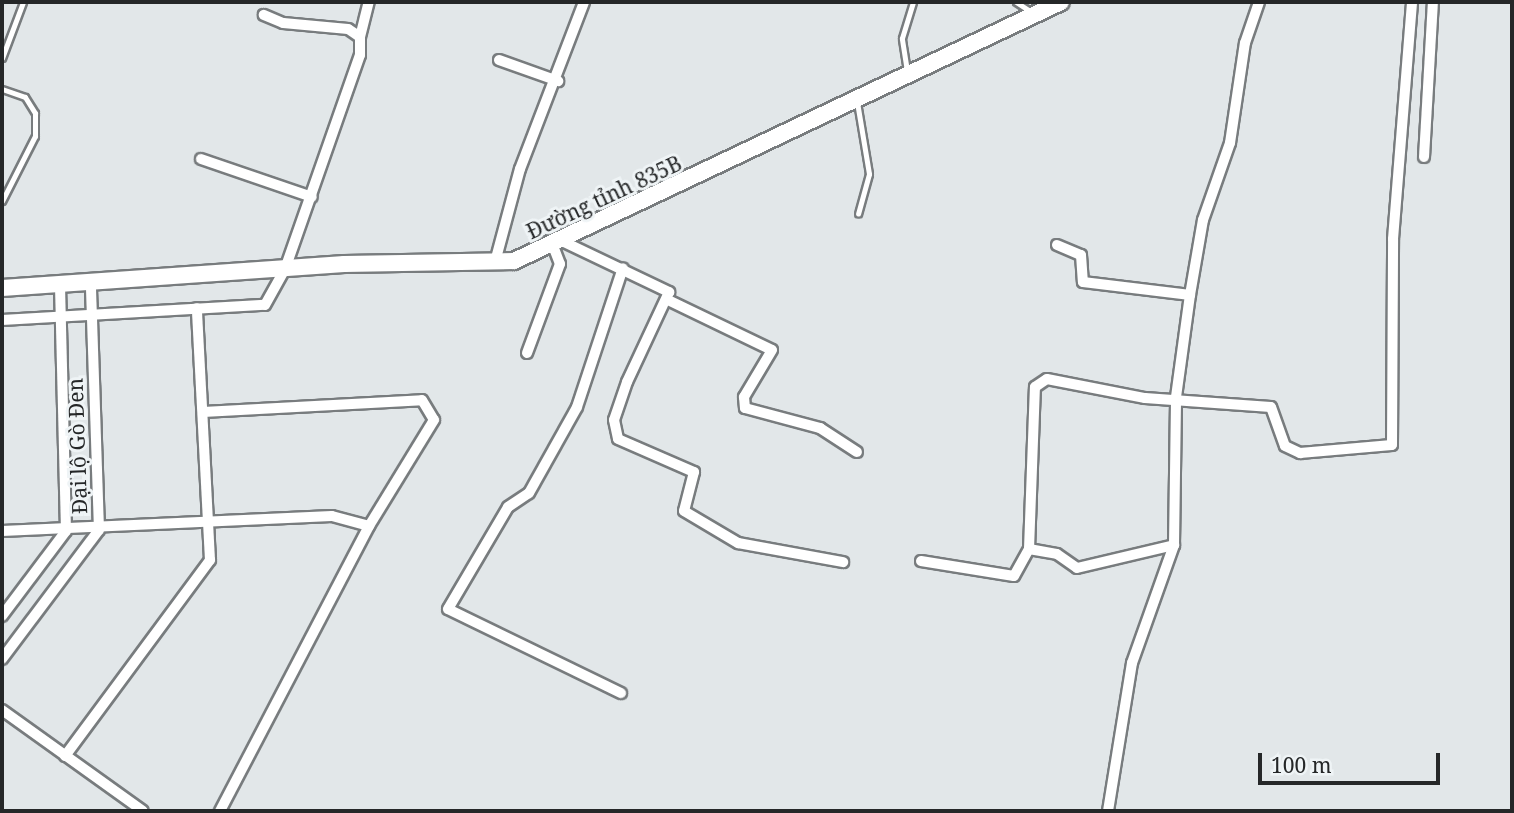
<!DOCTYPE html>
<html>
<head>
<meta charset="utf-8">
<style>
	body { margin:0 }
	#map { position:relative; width:1514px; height:813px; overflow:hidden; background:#e2e7e9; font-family:"Noto Serif",serif }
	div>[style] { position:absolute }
	.roads { filter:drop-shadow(2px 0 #787c7e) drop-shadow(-2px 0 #787c7e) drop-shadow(0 2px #787c7e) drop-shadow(0 -2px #787c7e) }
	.lane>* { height:5px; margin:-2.5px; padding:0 2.5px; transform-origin:2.5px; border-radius:2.5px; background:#fff }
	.street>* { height:10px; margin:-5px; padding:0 5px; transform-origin:5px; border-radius:5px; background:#fff }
	.secondary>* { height:16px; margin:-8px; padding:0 8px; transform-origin:8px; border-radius:8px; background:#fff }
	span { translate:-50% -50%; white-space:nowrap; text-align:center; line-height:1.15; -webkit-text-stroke:6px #eff4f6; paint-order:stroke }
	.street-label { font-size:21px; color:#252728 }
	.frame { position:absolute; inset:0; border:4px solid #252728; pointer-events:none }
	.scale { position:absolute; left:1258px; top:753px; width:182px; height:32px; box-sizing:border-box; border:4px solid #252728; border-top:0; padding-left:9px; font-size:21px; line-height:24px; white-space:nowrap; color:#252728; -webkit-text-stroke:5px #eff4f6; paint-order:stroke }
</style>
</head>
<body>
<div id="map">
	<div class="roads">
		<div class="lane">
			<i style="left:1016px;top:2px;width:20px;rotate:33deg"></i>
			<i style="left:2px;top:58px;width:60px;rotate:-69.4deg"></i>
			<i style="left:907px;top:71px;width:33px;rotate:-99deg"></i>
			<i style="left:902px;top:38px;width:38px;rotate:-73deg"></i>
			<i style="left:2px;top:89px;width:24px;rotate:19deg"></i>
			<i style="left:25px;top:97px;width:19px;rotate:58deg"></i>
			<i style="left:35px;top:113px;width:23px;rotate:90deg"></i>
			<i style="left:35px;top:136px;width:73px;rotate:116.9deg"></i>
			<i style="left:857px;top:102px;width:73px;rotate:80.5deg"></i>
			<i style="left:869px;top:174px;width:41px;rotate:105.4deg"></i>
		</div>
		<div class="street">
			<i style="left:360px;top:37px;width:36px;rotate:-76deg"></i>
			<i style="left:499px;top:60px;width:63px;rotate:19.6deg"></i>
			<i style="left:1424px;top:157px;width:155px;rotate:-86.7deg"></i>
			<i style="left:201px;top:159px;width:117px;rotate:18.9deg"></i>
			<i style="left:562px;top:241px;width:119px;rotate:25.5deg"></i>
			<i style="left:669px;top:292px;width:99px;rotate:115deg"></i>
			<i style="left:627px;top:382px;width:40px;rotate:108.9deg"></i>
			<i style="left:614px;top:420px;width:19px;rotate:78deg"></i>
			<i style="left:618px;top:439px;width:83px;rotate:23.5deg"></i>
			<i style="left:694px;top:472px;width:40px;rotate:104.4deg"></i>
			<i style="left:684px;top:511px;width:63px;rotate:30.7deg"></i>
			<i style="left:738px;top:543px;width:107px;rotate:10.3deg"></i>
			<i style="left:1057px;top:245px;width:26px;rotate:23deg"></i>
			<i style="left:1081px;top:255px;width:27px;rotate:86deg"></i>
			<i style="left:1083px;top:282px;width:108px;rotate:6.9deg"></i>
			<i style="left:495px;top:262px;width:96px;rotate:-75deg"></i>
			<i style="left:520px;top:169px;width:179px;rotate:-69deg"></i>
			<i style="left:668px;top:300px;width:115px;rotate:25.7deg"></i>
			<i style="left:772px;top:350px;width:55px;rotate:120.8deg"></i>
			<i style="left:744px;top:397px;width:11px;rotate:85deg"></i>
			<i style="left:745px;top:408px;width:78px;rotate:14.9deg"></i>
			<i style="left:820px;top:428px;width:44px;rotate:33deg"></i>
			<i style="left:2px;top:320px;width:263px;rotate:-3.3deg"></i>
			<i style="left:265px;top:305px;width:41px;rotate:-60.9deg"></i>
			<i style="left:285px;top:269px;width:227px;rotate:-70.7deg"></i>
			<i style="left:360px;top:55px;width:18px;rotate:-90deg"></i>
			<i style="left:360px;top:37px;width:14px;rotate:-146deg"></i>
			<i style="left:348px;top:29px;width:65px;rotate:-174.7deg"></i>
			<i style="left:283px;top:23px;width:21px;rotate:-157deg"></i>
			<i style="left:527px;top:353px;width:95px;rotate:-69.7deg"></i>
			<i style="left:560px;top:264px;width:19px;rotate:-111deg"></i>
			<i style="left:203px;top:412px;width:219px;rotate:-3.1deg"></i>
			<i style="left:422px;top:400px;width:23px;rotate:59deg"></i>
			<i style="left:434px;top:420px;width:124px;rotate:121.5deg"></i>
			<i style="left:369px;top:526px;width:322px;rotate:117.6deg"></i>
			<i style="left:2px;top:531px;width:330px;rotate:-2.6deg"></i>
			<i style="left:332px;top:516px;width:38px;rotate:15deg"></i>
			<i style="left:1029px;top:549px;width:162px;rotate:-87.9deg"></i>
			<i style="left:1035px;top:387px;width:14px;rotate:-34deg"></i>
			<i style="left:1047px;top:379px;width:100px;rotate:11deg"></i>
			<i style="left:1145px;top:398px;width:126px;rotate:4.1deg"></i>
			<i style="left:1271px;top:407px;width:41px;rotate:70.3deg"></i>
			<i style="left:1285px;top:446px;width:17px;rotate:25deg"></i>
			<i style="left:1300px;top:453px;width:92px;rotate:-5deg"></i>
			<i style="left:1392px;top:445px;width:206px;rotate:-89.7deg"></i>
			<i style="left:1393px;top:239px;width:238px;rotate:-85.4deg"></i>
			<i style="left:921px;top:561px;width:94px;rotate:9.2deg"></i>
			<i style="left:1014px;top:576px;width:31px;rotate:-61deg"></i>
			<i style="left:1029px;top:549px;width:28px;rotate:10deg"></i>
			<i style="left:1057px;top:554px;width:24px;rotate:35deg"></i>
			<i style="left:1077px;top:568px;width:100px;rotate:-13.3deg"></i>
			<i style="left:2px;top:616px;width:106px;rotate:-53deg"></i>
			<i style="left:66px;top:531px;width:246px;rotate:-91.4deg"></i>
			<i style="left:2px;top:659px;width:161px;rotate:-53.1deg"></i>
			<i style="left:99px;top:530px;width:247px;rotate:-91.9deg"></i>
			<i style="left:621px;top:693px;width:192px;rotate:-154.1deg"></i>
			<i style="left:448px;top:609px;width:118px;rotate:-59.5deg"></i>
			<i style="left:508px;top:507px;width:25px;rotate:-34deg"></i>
			<i style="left:529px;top:493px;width:98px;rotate:-60.8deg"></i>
			<i style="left:577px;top:407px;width:146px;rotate:-71.7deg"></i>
			<i style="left:2px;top:710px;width:173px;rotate:35.6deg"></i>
			<i style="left:65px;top:756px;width:244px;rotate:-53.5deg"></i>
			<i style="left:210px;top:560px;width:252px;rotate:-93deg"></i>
			<i style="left:1108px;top:811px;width:150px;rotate:-80.8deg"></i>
			<i style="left:1132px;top:663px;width:125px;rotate:-70.4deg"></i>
			<i style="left:1174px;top:545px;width:148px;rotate:-89.2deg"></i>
			<i style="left:1176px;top:397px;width:103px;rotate:-82.2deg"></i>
			<i style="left:1190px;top:295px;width:76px;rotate:-80.2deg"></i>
			<i style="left:1203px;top:220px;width:82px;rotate:-70.7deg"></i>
			<i style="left:1230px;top:143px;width:101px;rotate:-81.5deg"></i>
			<i style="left:1245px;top:43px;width:43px;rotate:-71.1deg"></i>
		</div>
		<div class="secondary">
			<i style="left:2px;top:288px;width:343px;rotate:-4deg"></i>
			<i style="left:344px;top:264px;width:170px;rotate:-1deg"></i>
			<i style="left:514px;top:261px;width:605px;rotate:-25.34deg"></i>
		</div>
	</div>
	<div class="street-label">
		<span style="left:604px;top:197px;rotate:-25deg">Đường tỉnh 835B</span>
		<span style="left:77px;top:446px;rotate:-92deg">Đại lộ Gò Đen</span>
	</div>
	<div class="frame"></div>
	<div class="scale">100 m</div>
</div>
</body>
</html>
